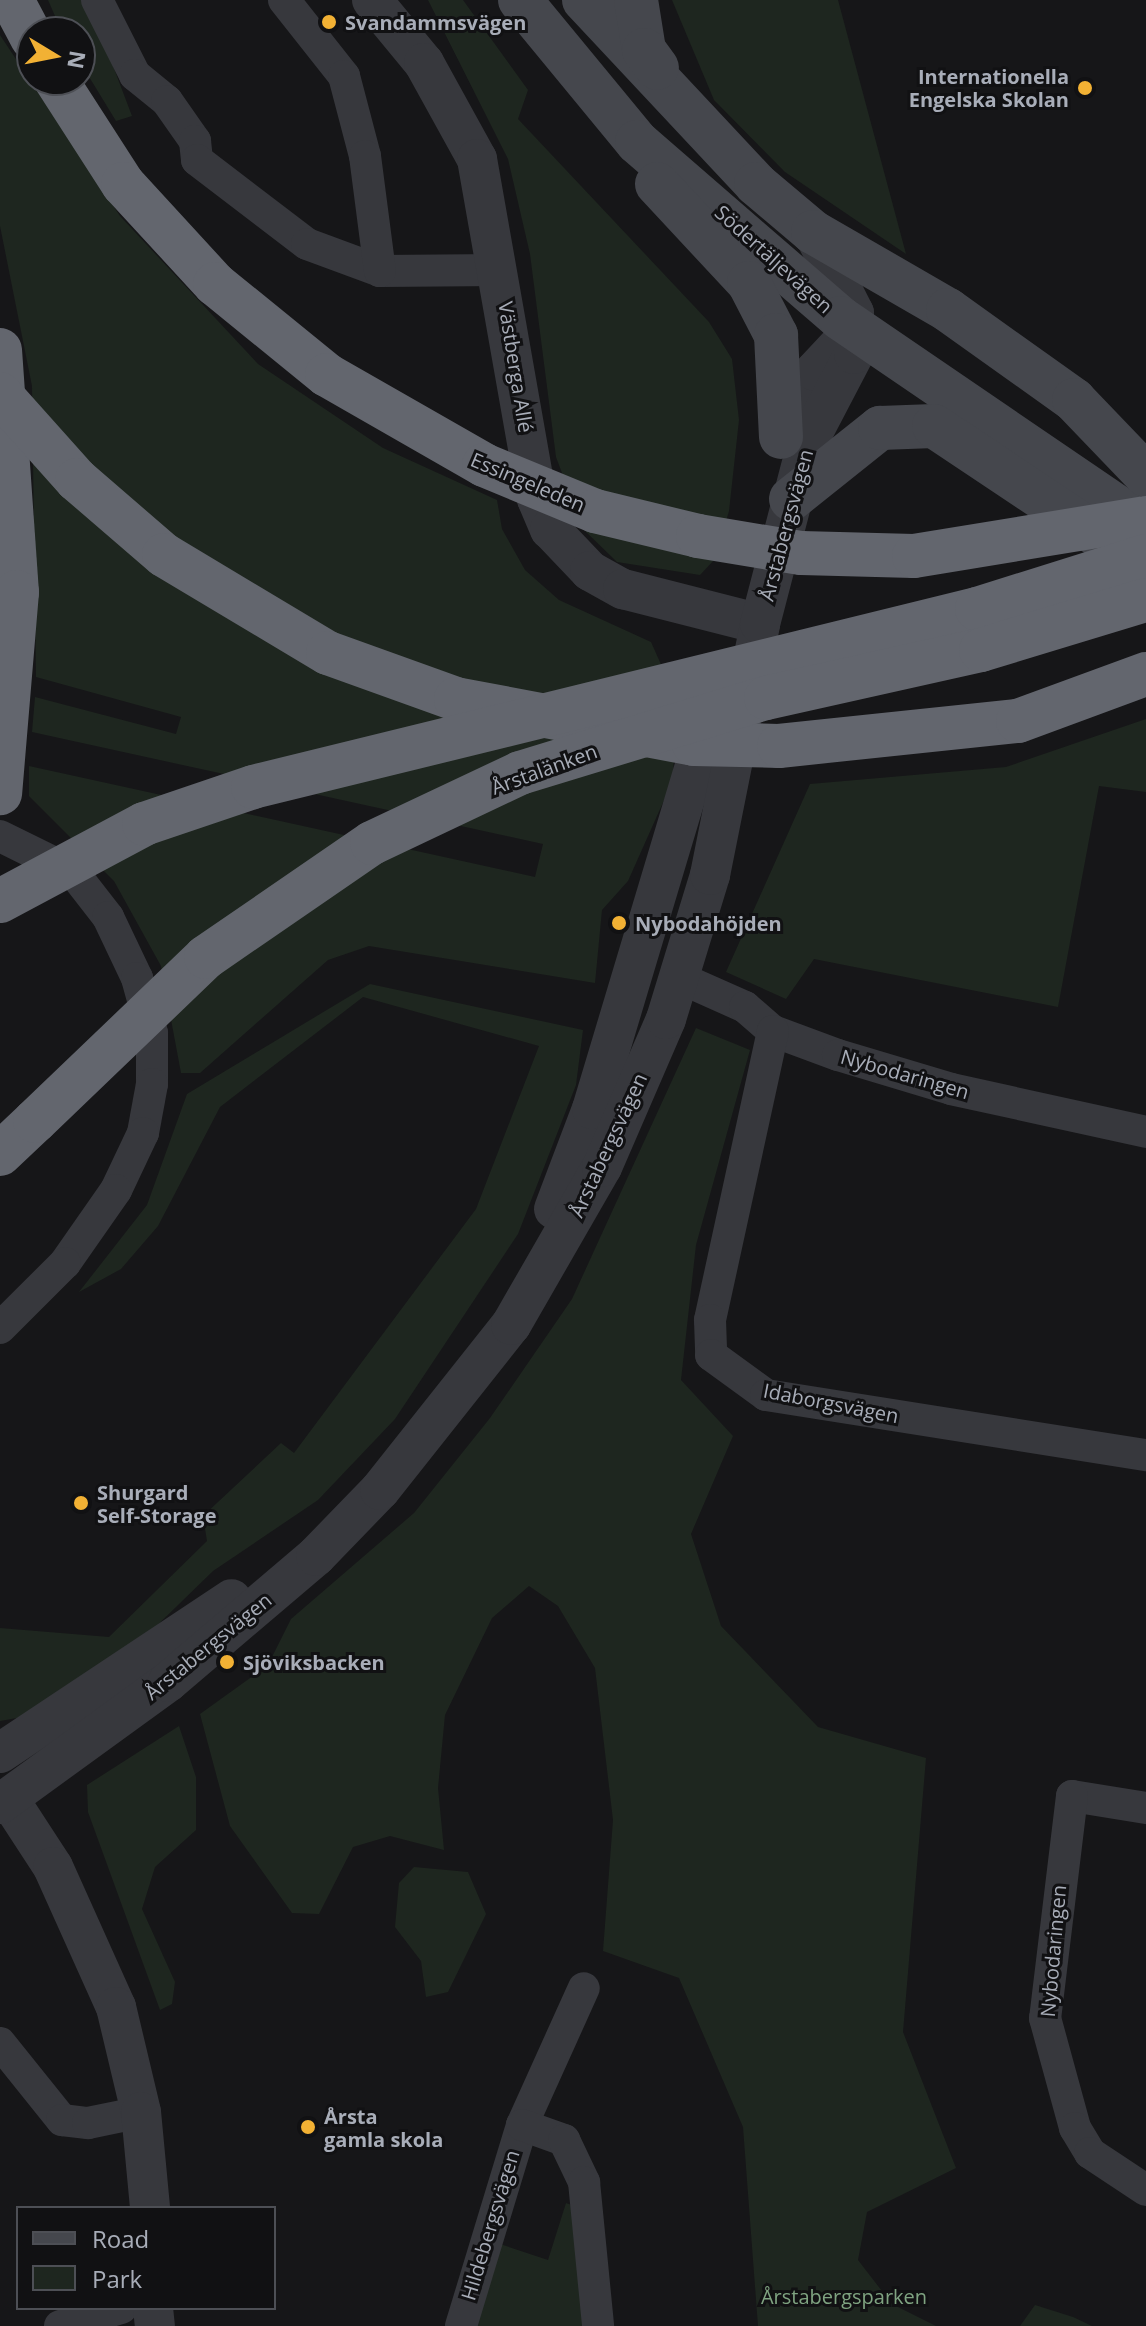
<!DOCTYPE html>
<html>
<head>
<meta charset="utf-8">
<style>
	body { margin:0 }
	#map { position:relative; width:1146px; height:2326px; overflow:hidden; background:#161618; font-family:"Open Sans",sans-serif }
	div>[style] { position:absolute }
	.green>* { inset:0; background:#1e261f }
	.minor>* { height:32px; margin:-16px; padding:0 16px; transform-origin:16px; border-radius:16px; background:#37383d }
	.tertiary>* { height:40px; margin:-20px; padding:0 20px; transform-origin:20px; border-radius:20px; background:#37383d }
	.secondary>* { height:44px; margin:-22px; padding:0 22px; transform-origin:22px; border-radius:22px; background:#45474d }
	.motorway>* { height:44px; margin:-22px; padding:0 22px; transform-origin:22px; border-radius:22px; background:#63666e }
	.motorway-bridge>* { height:44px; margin:-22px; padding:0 22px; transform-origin:22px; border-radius:22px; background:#63666e }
	.dots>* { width:22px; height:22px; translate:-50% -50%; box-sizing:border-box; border:4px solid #111113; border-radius:50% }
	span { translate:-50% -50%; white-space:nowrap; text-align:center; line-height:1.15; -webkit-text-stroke:6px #111113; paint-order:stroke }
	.poi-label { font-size:20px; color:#a8adb8; font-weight:700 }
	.left { translate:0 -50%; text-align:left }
	.right { translate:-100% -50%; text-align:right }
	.street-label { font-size:20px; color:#a8adb8 }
	.park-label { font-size:20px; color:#7fa381 }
	.legend { position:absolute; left:16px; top:2206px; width:260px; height:104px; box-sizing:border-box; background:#111113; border:2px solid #4d4f55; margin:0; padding:10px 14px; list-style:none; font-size:24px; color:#a8adb8 }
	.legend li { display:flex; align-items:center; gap:16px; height:40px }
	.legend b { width:40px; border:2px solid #4d4f55 }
	.north { position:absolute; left:16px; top:16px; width:80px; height:80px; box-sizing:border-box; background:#111113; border:2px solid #4d4f55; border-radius:50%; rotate:100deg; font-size:22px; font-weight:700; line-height:32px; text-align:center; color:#a8adb8 }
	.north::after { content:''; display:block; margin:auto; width:28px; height:36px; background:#f2b134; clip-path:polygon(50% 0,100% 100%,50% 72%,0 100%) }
</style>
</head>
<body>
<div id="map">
	<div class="green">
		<i style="clip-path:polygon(48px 0,88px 0,132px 116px,116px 121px,80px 62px,80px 32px,62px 32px)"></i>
		<i style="clip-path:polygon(428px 0,463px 0,528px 90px,518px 119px,709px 322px,732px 359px,739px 420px,729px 511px,715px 559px,700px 575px,617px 562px,583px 529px,556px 457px,530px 254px,508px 159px)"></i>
		<i style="clip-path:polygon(672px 0,838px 0,906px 254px,785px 172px,714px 100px)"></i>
		<i style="clip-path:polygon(0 35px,120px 216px,258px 364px,383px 448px,497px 500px,502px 529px,525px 570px,559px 600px,651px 642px,676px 698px,673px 780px,628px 881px,602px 910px,595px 983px,369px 946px,328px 960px,200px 1073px,181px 1073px,161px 966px,114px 881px,29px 796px,29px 766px,535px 877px,543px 844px,32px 732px,35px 697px,176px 734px,181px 717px,36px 677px,32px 386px,0 226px)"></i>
		<i style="clip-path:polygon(1146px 719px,1146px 792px,1099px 786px,1058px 1007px,814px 959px,786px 999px,726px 972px,810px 784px,1006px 767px)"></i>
		<i style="clip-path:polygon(370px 984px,583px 1030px,576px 1085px,518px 1234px,395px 1419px,318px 1500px,213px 1571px,140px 1642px,22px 1717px,0 1721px,0 1628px,109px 1637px,207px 1541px,203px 1516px,281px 1443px,294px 1453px,476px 1209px,539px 1046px,363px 997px,220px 1107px,158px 1226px,121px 1269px,79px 1292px,147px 1205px,187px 1094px)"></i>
		<i style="clip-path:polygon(696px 1028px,750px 1050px,696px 1245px,681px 1380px,733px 1436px,691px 1534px,721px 1626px,818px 1727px,926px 1758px,903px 2032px,956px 2168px,867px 2212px,858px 2260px,892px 2304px,936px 2326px,758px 2326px,743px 2127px,679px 1978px,603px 1951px,613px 1820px,595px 1668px,558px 1606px,529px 1586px,492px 1618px,445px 1715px,438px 1788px,444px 1850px,390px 1836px,353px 1847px,319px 1914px,292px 1913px,230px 1826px,200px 1714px,268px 1665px,291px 1619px,414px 1513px,490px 1418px,572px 1299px)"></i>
		<i style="clip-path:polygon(179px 1726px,196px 1777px,196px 1830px,155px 1867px,142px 1909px,175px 1982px,172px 2004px,160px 2010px,88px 1812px,87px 1785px)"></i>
		<i style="clip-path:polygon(414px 1867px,468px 1872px,486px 1914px,448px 1992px,426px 1997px,421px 1961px,395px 1927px,399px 1883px)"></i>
		<i style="clip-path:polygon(566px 2203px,580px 2208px,590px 2326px,472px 2326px,491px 2241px,548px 2260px)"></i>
		<i style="clip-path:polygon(1035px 2305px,1073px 2317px,1092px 2326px,1020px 2326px)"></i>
	</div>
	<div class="minor">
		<i style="left:97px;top:0;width:84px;rotate:63.1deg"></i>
		<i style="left:135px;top:75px;width:41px;rotate:39.1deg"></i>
		<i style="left:167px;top:101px;width:49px;rotate:55deg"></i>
		<i style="left:195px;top:141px;width:19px;rotate:84deg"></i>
		<i style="left:197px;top:160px;width:138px;rotate:37.4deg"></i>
		<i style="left:307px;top:244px;width:78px;rotate:20.3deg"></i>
		<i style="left:380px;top:271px;width:120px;rotate:-0.5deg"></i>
		<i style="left:284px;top:0;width:97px;rotate:51.7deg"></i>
		<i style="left:344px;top:76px;width:83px;rotate:75.3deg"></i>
		<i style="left:365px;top:156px;width:116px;rotate:82.6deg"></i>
		<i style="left:0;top:836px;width:81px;rotate:26.3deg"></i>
		<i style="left:73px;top:872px;width:57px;rotate:52.1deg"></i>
		<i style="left:108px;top:917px;width:68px;rotate:64.6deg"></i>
		<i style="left:137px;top:978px;width:57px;rotate:74.7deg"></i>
		<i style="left:152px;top:1033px;width:51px;rotate:90deg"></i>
		<i style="left:152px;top:1084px;width:50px;rotate:100.4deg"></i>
		<i style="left:143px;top:1133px;width:63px;rotate:115.3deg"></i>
		<i style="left:116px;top:1190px;width:89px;rotate:124.9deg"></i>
		<i style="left:65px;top:1263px;width:92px;rotate:135deg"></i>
		<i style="left:680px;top:978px;width:71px;rotate:24deg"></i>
		<i style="left:745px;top:1007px;width:37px;rotate:41deg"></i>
		<i style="left:773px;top:1031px;width:69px;rotate:20.3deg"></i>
		<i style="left:838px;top:1055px;width:118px;rotate:16.7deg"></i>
		<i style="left:951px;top:1089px;width:200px;rotate:12.4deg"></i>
		<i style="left:773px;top:1031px;width:296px;rotate:102.3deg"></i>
		<i style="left:710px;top:1320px;width:35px;rotate:88deg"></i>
		<i style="left:711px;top:1355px;width:68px;rotate:36deg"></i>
		<i style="left:766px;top:1395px;width:385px;rotate:9deg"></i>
		<i style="left:1146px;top:1808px;width:75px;rotate:-170.8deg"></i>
		<i style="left:1072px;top:1796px;width:224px;rotate:96.9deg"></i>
		<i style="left:1045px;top:2018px;width:114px;rotate:74.7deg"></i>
		<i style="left:1075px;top:2128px;width:29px;rotate:59deg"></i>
		<i style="left:1090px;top:2153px;width:67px;rotate:33.5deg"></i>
		<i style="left:0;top:2043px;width:99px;rotate:51.2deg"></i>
		<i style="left:62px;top:2120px;width:26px;rotate:7deg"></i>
		<i style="left:88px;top:2123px;width:54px;rotate:-11.7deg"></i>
		<i style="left:522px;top:2125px;width:150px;rotate:-65.7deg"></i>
		<i style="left:60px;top:2326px;width:64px;rotate:-16.4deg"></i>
		<i style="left:461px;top:2326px;width:210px;rotate:-73.1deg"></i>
		<i style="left:522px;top:2125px;width:45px;rotate:19.7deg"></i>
		<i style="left:564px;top:2140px;width:47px;rotate:64.5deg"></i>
		<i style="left:584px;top:2182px;width:145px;rotate:84.4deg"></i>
	</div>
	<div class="tertiary">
		<i style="left:372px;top:0;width:82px;rotate:50.5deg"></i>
		<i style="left:424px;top:63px;width:110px;rotate:61.1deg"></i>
		<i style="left:477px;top:159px;width:345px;rotate:80deg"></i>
		<i style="left:537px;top:499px;width:33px;rotate:67deg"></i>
		<i style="left:550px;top:529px;width:58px;rotate:46.4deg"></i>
		<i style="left:590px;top:571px;width:38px;rotate:29deg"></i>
		<i style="left:623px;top:589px;width:141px;rotate:14.3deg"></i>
		<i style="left:781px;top:438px;width:75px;rotate:-63.1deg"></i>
		<i style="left:815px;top:371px;width:60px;rotate:-47deg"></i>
		<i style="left:554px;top:1209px;width:107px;rotate:-69.2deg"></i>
		<i style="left:592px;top:1109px;width:413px;rotate:-73.3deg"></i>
		<i style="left:0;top:1753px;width:278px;rotate:-33.6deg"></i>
		<i style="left:8px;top:1798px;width:82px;rotate:56.9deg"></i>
		<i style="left:53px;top:1867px;width:154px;rotate:65.8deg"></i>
		<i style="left:116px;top:2007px;width:108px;rotate:76.6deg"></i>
		<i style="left:141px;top:2112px;width:96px;rotate:84.6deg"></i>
		<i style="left:0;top:1804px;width:208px;rotate:-36deg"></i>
		<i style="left:168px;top:1682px;width:194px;rotate:-40.4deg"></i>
		<i style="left:316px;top:1556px;width:92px;rotate:-45.9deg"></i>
		<i style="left:380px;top:1490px;width:211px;rotate:-51.6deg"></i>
		<i style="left:511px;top:1325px;width:182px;rotate:-60.1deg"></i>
		<i style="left:602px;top:1167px;width:161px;rotate:-66.6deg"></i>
		<i style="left:666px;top:1019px;width:151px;rotate:-73deg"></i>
		<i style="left:710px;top:875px;width:256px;rotate:-78.7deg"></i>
		<i style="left:760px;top:624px;width:186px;rotate:-75.4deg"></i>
		<i style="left:807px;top:444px;width:102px;rotate:-62.4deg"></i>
		<i style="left:854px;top:354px;width:41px;rotate:-90deg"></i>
		<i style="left:854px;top:313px;width:91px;rotate:-116.8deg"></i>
		<i style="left:153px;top:2308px;width:18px;rotate:84deg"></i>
	</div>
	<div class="secondary">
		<i style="left:520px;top:0;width:184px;rotate:50.5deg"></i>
		<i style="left:637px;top:142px;width:269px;rotate:40.9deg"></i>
		<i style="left:840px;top:318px;width:371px;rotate:34.3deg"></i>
		<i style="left:584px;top:0;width:252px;rotate:46.9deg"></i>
		<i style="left:756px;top:184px;width:75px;rotate:40.1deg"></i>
		<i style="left:813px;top:232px;width:156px;rotate:30deg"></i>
		<i style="left:948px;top:310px;width:155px;rotate:35.5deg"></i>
		<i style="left:1074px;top:400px;width:104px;rotate:46.2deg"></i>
		<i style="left:636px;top:0;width:51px;rotate:80.9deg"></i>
		<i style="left:644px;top:50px;width:22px;rotate:54deg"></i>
		<i style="left:657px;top:184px;width:135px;rotate:47.1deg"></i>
		<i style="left:749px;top:283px;width:59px;rotate:62.6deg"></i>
		<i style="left:776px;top:335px;width:102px;rotate:87.2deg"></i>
		<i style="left:791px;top:499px;width:114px;rotate:-38.6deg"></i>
		<i style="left:880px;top:428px;width:54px;rotate:-2.1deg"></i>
		<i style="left:934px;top:426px;width:213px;rotate:33.7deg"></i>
	</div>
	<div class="motorway">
		<i style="left:12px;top:0;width:43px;rotate:62.2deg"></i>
		<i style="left:56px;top:80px;width:124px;rotate:57.2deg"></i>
		<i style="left:123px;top:184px;width:136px;rotate:47.4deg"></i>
		<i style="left:215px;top:284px;width:144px;rotate:39.1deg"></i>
		<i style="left:0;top:350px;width:243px;rotate:86deg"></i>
		<i style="left:17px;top:592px;width:202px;rotate:94.8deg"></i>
		<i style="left:0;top:1154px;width:48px;rotate:-43.3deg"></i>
	</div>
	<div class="motorway-bridge">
		<i style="left:327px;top:375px;width:181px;rotate:29.8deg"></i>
		<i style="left:484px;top:465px;width:120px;rotate:22.5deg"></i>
		<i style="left:595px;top:511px;width:106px;rotate:13.6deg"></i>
		<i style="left:698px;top:536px;width:104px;rotate:9.4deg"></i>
		<i style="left:801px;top:553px;width:113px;rotate:1.5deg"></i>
		<i style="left:914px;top:556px;width:235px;rotate:-9.3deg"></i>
		<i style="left:0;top:394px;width:115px;rotate:48.2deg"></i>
		<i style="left:77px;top:480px;width:115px;rotate:40.8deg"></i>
		<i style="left:164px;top:555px;width:191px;rotate:30.9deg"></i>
		<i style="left:328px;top:653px;width:136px;rotate:19.8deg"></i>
		<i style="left:456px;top:699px;width:242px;rotate:10.7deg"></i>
		<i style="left:694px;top:744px;width:85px;rotate:1.3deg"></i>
		<i style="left:779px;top:746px;width:240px;rotate:-6deg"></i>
		<i style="left:1018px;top:721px;width:136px;rotate:-20.2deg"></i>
		<i style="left:0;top:901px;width:163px;rotate:-28.1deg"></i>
		<i style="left:144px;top:824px;width:115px;rotate:-18.7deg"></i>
		<i style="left:253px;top:787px;width:746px;rotate:-13.81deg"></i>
		<i style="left:977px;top:609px;width:177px;rotate:-17.4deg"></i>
		<i style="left:35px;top:1121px;width:237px;rotate:-43.8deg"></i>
		<i style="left:206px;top:957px;width:201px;rotate:-34.5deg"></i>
		<i style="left:372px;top:843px;width:164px;rotate:-25.3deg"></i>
		<i style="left:520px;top:773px;width:257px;rotate:-17deg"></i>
		<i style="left:766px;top:698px;width:220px;rotate:-12.6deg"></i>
		<i style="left:981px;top:650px;width:172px;rotate:-16.9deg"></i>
	</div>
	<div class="dots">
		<i style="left:329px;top:22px;background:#f2b134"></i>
		<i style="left:1085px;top:88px;background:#f2b134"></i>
		<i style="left:619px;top:923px;background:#f2b134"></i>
		<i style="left:81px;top:1503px;background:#f2b134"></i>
		<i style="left:227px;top:1662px;background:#f2b134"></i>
		<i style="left:308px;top:2127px;background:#f2b134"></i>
	</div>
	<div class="poi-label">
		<span class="left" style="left:345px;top:22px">Svandammsvägen</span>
		<span class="right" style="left:1069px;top:88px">Internationella<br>Engelska Skolan</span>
		<span class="left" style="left:635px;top:923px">Nybodahöjden</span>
		<span class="left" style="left:97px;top:1504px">Shurgard<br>Self-Storage</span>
		<span class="left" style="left:243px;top:1662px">Sjöviksbacken</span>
		<span class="left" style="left:324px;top:2128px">Årsta<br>gamla skola</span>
	</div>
	<div class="street-label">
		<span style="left:774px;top:259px;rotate:42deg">Södertäljevägen</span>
		<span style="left:516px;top:367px;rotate:81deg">Västberga Allé</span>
		<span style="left:528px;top:482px;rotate:23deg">Essingeleden</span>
		<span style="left:786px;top:525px;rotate:-75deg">Årstabergsvägen</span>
		<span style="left:544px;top:769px;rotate:-20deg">Årstalänken</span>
		<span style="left:905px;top:1074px;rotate:16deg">Nybodaringen</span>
		<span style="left:608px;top:1145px;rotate:-65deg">Årstabergsvägen</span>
		<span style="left:831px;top:1403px;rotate:11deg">Idaborgsvägen</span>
		<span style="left:208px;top:1646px;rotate:-39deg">Årstabergsvägen</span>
		<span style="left:1053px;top:1951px;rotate:-85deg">Nybodaringen</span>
		<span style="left:490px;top:2225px;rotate:-73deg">Hildebergsvägen</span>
	</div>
	<div class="park-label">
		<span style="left:844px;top:2296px">Årstabergsparken</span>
	</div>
	<ul class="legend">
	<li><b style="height:10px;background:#45474d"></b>Road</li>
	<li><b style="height:22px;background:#1e261f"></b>Park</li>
	</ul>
	<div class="north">N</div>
</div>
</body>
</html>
